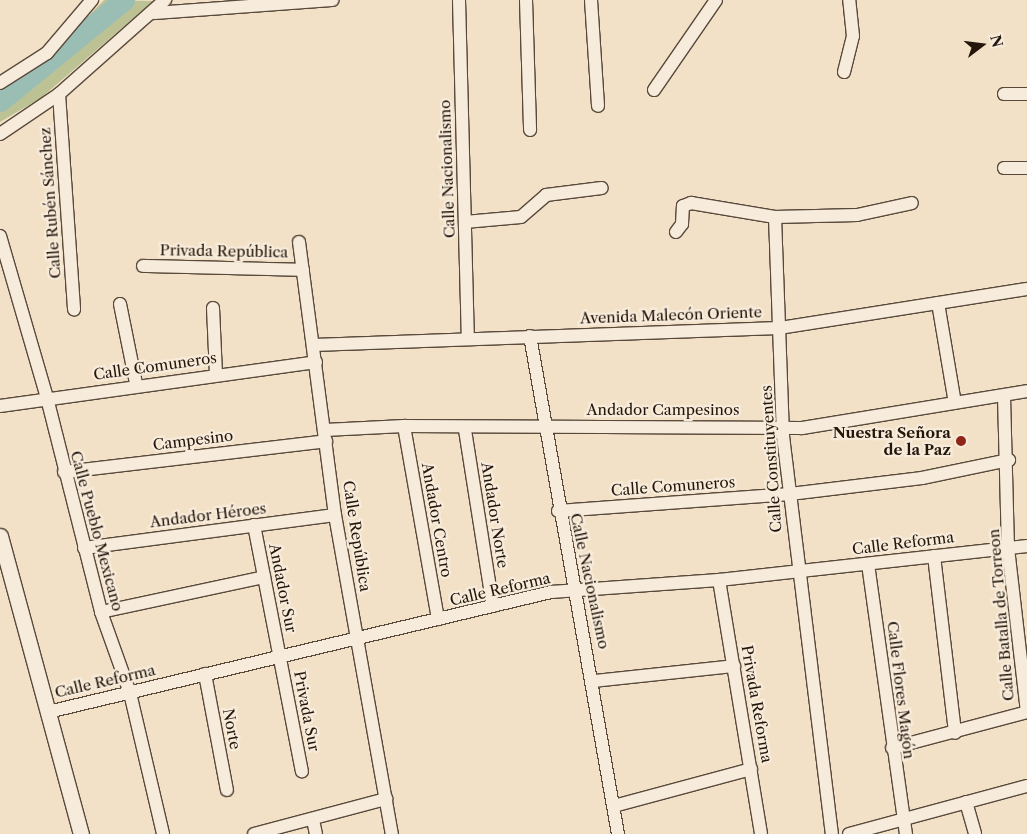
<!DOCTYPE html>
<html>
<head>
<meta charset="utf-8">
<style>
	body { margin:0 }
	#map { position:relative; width:1027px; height:834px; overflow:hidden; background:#f3e1c7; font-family:"Libre Caslon Text",serif }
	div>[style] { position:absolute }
	.green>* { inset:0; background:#bdc294 }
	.river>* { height:21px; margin:-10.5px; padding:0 10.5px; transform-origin:10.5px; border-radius:10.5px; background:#9bbeb4 }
	.roads { filter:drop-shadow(1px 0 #58493b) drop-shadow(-1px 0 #58493b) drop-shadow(0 1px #58493b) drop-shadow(0 -1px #58493b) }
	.minor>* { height:12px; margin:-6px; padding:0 6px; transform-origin:6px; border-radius:6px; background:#f7ecdb }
	.tertiary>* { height:15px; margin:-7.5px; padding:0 7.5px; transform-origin:7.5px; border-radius:7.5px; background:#f7ecdb }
	.dots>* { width:14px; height:14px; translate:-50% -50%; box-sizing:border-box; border:2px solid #f7ecdb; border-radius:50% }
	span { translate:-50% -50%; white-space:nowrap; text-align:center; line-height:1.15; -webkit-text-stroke:4.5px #f7ecdb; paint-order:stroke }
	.street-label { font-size:15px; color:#25160c }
	.poi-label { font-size:15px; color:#25160c; font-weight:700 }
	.right { translate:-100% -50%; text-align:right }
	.north { position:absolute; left:957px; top:20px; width:50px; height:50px; -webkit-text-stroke:4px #f7ecdb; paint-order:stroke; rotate:75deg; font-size:14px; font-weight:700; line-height:20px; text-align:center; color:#25160c }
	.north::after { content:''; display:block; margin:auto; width:18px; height:22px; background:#25160c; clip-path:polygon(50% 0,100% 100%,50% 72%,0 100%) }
</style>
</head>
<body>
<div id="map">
	<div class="green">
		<i style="clip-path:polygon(104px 0,153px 1px,41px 98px,0 122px,0 88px,46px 59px)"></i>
	</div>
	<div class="river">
		<i style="left:0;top:101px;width:160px;rotate:-39.2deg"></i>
	</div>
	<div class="roads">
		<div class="minor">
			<i style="left:459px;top:0;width:337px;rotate:88.5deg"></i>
			<i style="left:526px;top:0;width:130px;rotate:88.2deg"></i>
			<i style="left:591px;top:0;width:106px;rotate:86.2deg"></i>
			<i style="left:154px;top:13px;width:179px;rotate:-4.2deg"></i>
			<i style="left:844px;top:72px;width:37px;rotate:-76deg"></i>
			<i style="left:853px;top:36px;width:36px;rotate:-96deg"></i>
			<i style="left:0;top:83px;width:56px;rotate:-32.6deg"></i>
			<i style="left:47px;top:53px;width:70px;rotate:-49.7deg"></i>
			<i style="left:654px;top:90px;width:109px;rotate:-55.4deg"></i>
			<i style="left:59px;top:94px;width:216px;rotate:86deg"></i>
			<i style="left:1004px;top:94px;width:23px"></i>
			<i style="left:0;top:134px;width:71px;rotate:-34.1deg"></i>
			<i style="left:59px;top:94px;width:142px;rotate:-41.6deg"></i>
			<i style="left:1004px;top:168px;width:23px"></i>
			<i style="left:775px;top:217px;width:219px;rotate:87.9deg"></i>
			<i style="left:783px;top:436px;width:401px;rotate:83deg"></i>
			<i style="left:465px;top:222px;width:56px;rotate:-5.1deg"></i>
			<i style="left:521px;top:217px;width:33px;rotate:-41deg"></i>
			<i style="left:546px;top:195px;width:56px;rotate:-7.1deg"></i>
			<i style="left:676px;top:232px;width:10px;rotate:-53deg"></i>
			<i style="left:682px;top:224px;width:18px;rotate:-87deg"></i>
			<i style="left:683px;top:206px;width:9px;rotate:-21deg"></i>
			<i style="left:691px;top:203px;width:85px;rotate:9.5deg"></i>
			<i style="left:775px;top:217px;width:82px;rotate:-1.4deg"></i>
			<i style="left:857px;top:215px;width:56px;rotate:-12.3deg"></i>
			<i style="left:0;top:236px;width:169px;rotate:73.8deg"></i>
			<i style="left:47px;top:398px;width:221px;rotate:75.8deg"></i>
			<i style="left:101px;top:612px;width:86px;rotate:70.3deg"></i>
			<i style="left:130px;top:693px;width:145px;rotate:76.8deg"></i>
			<i style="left:299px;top:242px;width:275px;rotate:82.5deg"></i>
			<i style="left:335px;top:515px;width:324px;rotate:79.9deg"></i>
			<i style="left:143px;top:266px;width:160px;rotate:1.4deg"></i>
			<i style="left:938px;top:303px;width:101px;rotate:80.4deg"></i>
			<i style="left:120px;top:304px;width:81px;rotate:78.6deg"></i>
			<i style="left:213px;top:308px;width:66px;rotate:87.4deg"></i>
			<i style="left:530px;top:336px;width:506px;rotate:79.98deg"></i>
			<i style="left:313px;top:345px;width:467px;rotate:-2.1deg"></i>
			<i style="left:780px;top:328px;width:250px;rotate:-9deg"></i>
			<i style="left:1004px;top:396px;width:152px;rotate:88.5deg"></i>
			<i style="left:1008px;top:548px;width:164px;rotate:83.4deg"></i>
			<i style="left:0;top:406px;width:319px;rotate:-7.9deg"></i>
			<i style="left:404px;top:426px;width:196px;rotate:80deg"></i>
			<i style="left:325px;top:430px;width:79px;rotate:-2.9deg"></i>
			<i style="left:404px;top:426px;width:398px;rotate:0.3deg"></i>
			<i style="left:802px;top:428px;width:228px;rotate:-9.3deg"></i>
			<i style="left:465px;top:430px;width:178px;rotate:81deg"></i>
			<i style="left:64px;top:472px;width:264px;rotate:-6.7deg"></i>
			<i style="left:558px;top:511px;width:233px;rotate:-4.2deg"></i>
			<i style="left:790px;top:494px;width:133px;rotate:-6.9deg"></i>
			<i style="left:922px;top:478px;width:89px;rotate:-11.7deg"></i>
			<i style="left:254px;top:525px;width:251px;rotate:79deg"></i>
			<i style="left:84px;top:548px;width:253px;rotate:-7.5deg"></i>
			<i style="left:934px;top:556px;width:178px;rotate:83.2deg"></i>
			<i style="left:868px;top:564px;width:273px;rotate:82deg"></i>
			<i style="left:719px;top:580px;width:257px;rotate:80.6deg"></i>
			<i style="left:101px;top:612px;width:167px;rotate:-12.1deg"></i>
			<i style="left:205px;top:674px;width:118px;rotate:79.3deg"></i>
			<i style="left:594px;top:681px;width:141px;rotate:-6.1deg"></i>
			<i style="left:48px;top:712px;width:517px;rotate:-13.42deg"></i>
			<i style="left:551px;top:592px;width:168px;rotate:-4.1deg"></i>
			<i style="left:719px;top:580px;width:310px;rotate:-6.3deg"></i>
			<i style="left:892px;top:748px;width:140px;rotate:-14.9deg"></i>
			<i style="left:966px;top:802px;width:33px;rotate:74deg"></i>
			<i style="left:614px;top:806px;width:142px;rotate:-15.1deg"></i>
			<i style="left:313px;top:820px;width:14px;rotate:78deg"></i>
			<i style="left:254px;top:834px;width:137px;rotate:-14.9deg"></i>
			<i style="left:849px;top:834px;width:184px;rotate:-15.1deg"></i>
		</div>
		<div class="tertiary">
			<i style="left:0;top:536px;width:309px;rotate:74.8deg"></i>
		</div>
	</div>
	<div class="dots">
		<i style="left:961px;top:441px;background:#8f2418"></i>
	</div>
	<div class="street-label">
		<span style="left:447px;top:169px;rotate:-92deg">Calle Nacionalismo</span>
		<span style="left:50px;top:203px;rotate:-94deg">Calle Rubén Sánchez</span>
		<span style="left:224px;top:251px;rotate:1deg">Privada República</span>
		<span style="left:671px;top:315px;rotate:-2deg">Avenida Malecón Oriente</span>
		<span style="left:155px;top:366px;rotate:-8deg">Calle Comuneros</span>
		<span style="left:663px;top:410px">Andador Campesinos</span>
		<span style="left:193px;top:440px;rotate:-7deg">Campesino</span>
		<span style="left:771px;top:459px;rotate:-94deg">Calle Constituyentes</span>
		<span style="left:673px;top:486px;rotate:-4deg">Calle Comuneros</span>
		<span style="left:208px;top:515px;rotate:-7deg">Andador Héroes</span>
		<span style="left:495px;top:515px;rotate:81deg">Andador Norte</span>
		<span style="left:437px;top:520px;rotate:80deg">Andador Centro</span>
		<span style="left:97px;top:531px;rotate:75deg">Calle Pueblo Mexicano</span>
		<span style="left:357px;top:536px;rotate:81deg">Calle República</span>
		<span style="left:903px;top:543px;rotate:-7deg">Calle Reforma</span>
		<span style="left:590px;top:581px;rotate:78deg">Calle Nacionalismo</span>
		<span style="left:283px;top:588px;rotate:79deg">Andador Sur</span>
		<span style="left:500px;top:589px;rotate:-13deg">Calle Reforma</span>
		<span style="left:1001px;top:615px;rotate:-95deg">Calle Batalla de Torreon</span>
		<span style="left:105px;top:681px;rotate:-13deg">Calle Reforma</span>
		<span style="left:901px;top:690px;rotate:83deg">Calle Flores Magón</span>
		<span style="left:757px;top:704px;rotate:80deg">Privada Reforma</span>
		<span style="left:307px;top:711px;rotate:79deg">Privada Sur</span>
		<span style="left:232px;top:729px;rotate:79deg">Norte</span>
	</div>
	<div class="poi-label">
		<span class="right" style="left:951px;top:441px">Nuestra Señora<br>de la Paz</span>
	</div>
	<div class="north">N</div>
</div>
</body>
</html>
